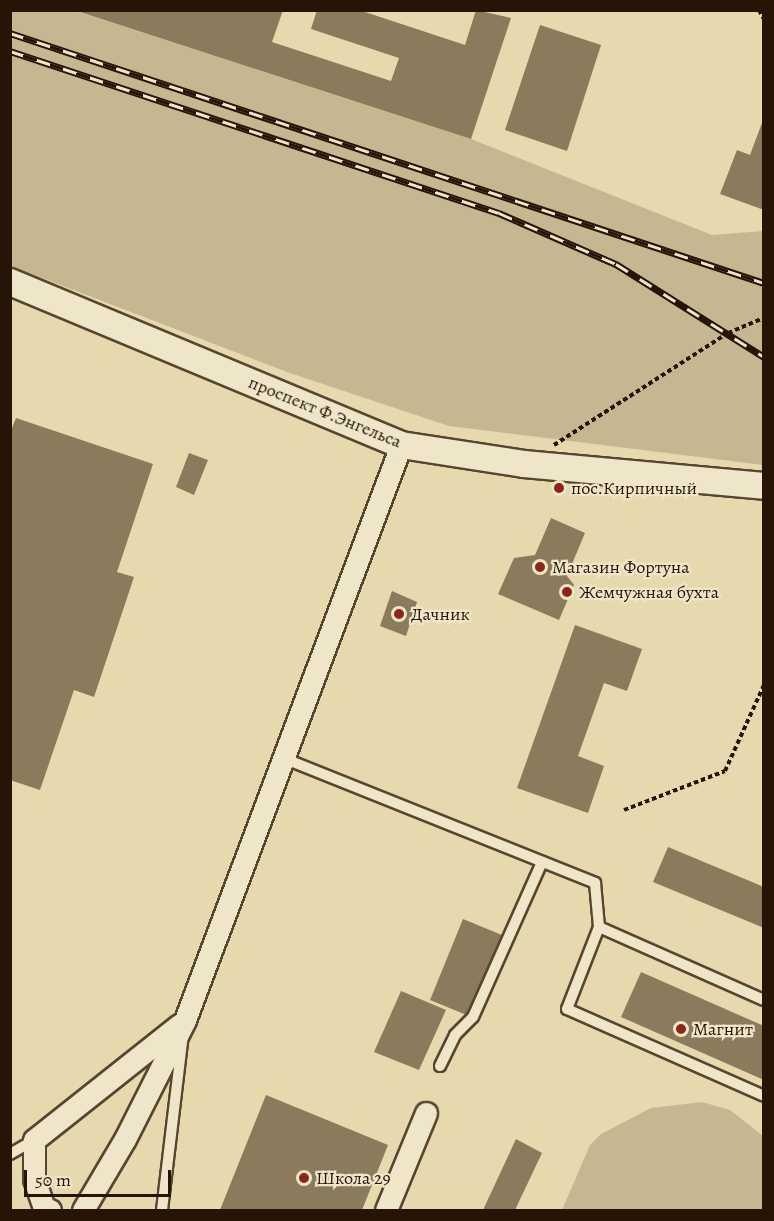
<!DOCTYPE html>
<html>
<head>
<meta charset="utf-8">
<style>
	body { margin:0 }
	#map { position:relative; width:774px; height:1221px; overflow:hidden; background:#e6d9ad; font-family:Alegreya,serif }
	div>[style] { position:absolute }
	.green>* { inset:0; background:#c5b891 }
	.building>* { inset:0; background:#8a7b5d }
	.path>* { height:4px; margin-top:-2px; transform-origin:0; background:repeating-linear-gradient(90deg,#261507 0 4.5px,transparent 0 7.5px) }
	.roads { filter:drop-shadow(2px 0 #564630) drop-shadow(-2px 0 #564630) drop-shadow(0 2px #564630) drop-shadow(0 -2px #564630) }
	.service>* { height:10px; margin:-5px; padding:0 5px; transform-origin:5px; border-radius:5px; background:#efe6ca }
	.minor>* { height:21px; margin:-10.5px; padding:0 10.5px; transform-origin:10.5px; border-radius:10.5px; background:#efe6ca }
	.tertiary>* { height:26px; margin:-13px; padding:0 13px; transform-origin:13px; border-radius:13px; background:#efe6ca }
	.rail>* { height:7px; margin-top:-3.5px; transform-origin:0; background:repeating-linear-gradient(90deg,#efe6ca 0 14px,#261507 0 28px); box-sizing:border-box; border-block:2px solid #261507 }
	.dots>* { width:16px; height:16px; translate:-50% -50%; box-sizing:border-box; border:3px solid #efe6ca; border-radius:50% }
	span { translate:-50% -50%; white-space:nowrap; text-align:center; line-height:1.15; -webkit-text-stroke:4.5px #efe6ca; paint-order:stroke }
	.street-label { font-size:18px; color:#261507 }
	.poi-label { font-size:18px; color:#261507 }
	.left { translate:0 -50%; text-align:left }
	.frame { position:absolute; inset:0; border:12px solid #261507; pointer-events:none }
	.scale { position:absolute; left:24px; top:1170px; width:147px; height:27px; box-sizing:border-box; border:3px solid #261507; border-top:0; padding-left:8px; font-size:18px; line-height:21px; white-space:nowrap; color:#261507; -webkit-text-stroke:4px #efe6ca; paint-order:stroke }
</style>
</head>
<body>
<div id="map">
	<div class="green">
		<i style="clip-path:polygon(10px 11px,76px 11px,471px 139px,712px 235px,763px 231px,763px 465px,449px 426px,287px 372px,11px 266px)"></i>
		<i style="clip-path:polygon(702px 1102px,730px 1110px,763px 1136px,763px 1210px,562px 1210px,590px 1145px,601px 1134px,651px 1108px)"></i>
	</div>
	<div class="building">
		<i style="clip-path:polygon(283px 10px,272px 42px,391px 81px,399px 58px,311px 29px,317px 10px,359px 10px,465px 45px,476px 10px,511px 18px,471px 139px,77px 11px)"></i>
		<i style="clip-path:polygon(540px 25px,601px 45px,567px 151px,505px 130px)"></i>
		<i style="clip-path:polygon(763px 120px,764px 120px,764px 210px,720px 194px,737px 150px,750px 155px)"></i>
		<i style="clip-path:polygon(16px 418px,153px 464px,117px 572px,134px 577px,94px 697px,74px 690px,40px 790px,10px 780px,10px 433px)"></i>
		<i style="clip-path:polygon(189px 453px,208px 460px,194px 495px,176px 487px)"></i>
		<i style="clip-path:polygon(551px 518px,585px 533px,567px 576px,574px 585px,559px 620px,498px 594px,514px 558px,535px 555px)"></i>
		<i style="clip-path:polygon(392px 591px,417px 602px,406px 636px,380px 626px)"></i>
		<i style="clip-path:polygon(575px 625px,642px 649px,627px 691px,604px 683px,578px 756px,604px 766px,588px 813px,517px 788px)"></i>
		<i style="clip-path:polygon(668px 847px,764px 887px,764px 928px,653px 882px)"></i>
		<i style="clip-path:polygon(463px 919px,502px 935px,469px 1016px,430px 1000px)"></i>
		<i style="clip-path:polygon(641px 972px,764px 1026px,764px 1080px,621px 1017px)"></i>
		<i style="clip-path:polygon(401px 991px,446px 1010px,419px 1070px,374px 1052px)"></i>
		<i style="clip-path:polygon(266px 1095px,388px 1145px,362px 1210px,220px 1210px)"></i>
		<i style="clip-path:polygon(516px 1139px,542px 1153px,515px 1210px,483px 1210px)"></i>
	</div>
	<div class="path">
		<i style="left:759px;top:10px;width:10px;rotate:61deg"></i>
		<i style="left:554px;top:445px;width:207px;rotate:-32.8deg"></i>
		<i style="left:728px;top:333px;width:39px;rotate:-23deg"></i>
		<i style="left:624px;top:810px;width:108px;rotate:-21.1deg"></i>
		<i style="left:725px;top:771px;width:94px;rotate:-65.6deg"></i>
	</div>
	<div class="roads">
		<div class="service">
			<i style="left:283px;top:758px;width:336px;rotate:21.8deg"></i>
			<i style="left:595px;top:883px;width:44px;rotate:84.8deg"></i>
			<i style="left:599px;top:927px;width:180px;rotate:23.9deg"></i>
			<i style="left:599px;top:927px;width:88px;rotate:111.3deg"></i>
			<i style="left:567px;top:1009px;width:215px;rotate:23.8deg"></i>
			<i style="left:440px;top:1066px;width:34px;rotate:-64deg"></i>
			<i style="left:455px;top:1035px;width:25px;rotate:-45deg"></i>
			<i style="left:473px;top:1017px;width:170px;rotate:-66deg"></i>
			<i style="left:10px;top:1154px;width:28px;rotate:-30deg"></i>
			<i style="left:162px;top:1210px;width:176px;rotate:-83.2deg"></i>
		</div>
		<div class="minor">
			<i style="left:50px;top:1210px;width:6px;rotate:-162deg"></i>
			<i style="left:44px;top:1208px;width:31px;rotate:-109deg"></i>
			<i style="left:34px;top:1179px;width:39px;rotate:-90deg"></i>
			<i style="left:34px;top:1140px;width:185px;rotate:-38.4deg"></i>
			<i style="left:83px;top:1210px;width:82px;rotate:-59.4deg"></i>
			<i style="left:125px;top:1139px;width:133px;rotate:-63.2deg"></i>
			<i style="left:185px;top:1020px;width:614px;rotate:-69.41deg"></i>
			<i style="left:386px;top:1210px;width:105px;rotate:-67.6deg"></i>
		</div>
		<div class="tertiary">
			<i style="left:10px;top:282px;width:424px;rotate:22.6deg"></i>
			<i style="left:401px;top:445px;width:124px;rotate:8.8deg"></i>
			<i style="left:524px;top:464px;width:241px;rotate:5.2deg"></i>
		</div>
	</div>
	<div class="rail">
		<i style="left:10px;top:33px;width:794px;rotate:18.34deg"></i>
		<i style="left:10px;top:51px;width:515px;rotate:18.33deg"></i>
		<i style="left:499px;top:213px;width:128px;rotate:23.6deg"></i>
		<i style="left:616px;top:264px;width:175px;rotate:32.1deg"></i>
	</div>
	<div class="dots">
		<i style="left:559px;top:488px;background:#8f2418"></i>
		<i style="left:540px;top:567px;background:#8f2418"></i>
		<i style="left:567px;top:592px;background:#8f2418"></i>
		<i style="left:399px;top:614px;background:#8f2418"></i>
		<i style="left:681px;top:1029px;background:#8f2418"></i>
		<i style="left:304px;top:1178px;background:#8f2418"></i>
	</div>
	<div class="street-label">
		<span style="left:325px;top:412px;rotate:22deg">проспект Ф.Энгельса</span>
	</div>
	<div class="poi-label">
		<span class="left" style="left:571px;top:488px">пос.Кирпичный</span>
		<span class="left" style="left:552px;top:567px">Магазин Фортуна</span>
		<span class="left" style="left:579px;top:592px">Жемчужная бухта</span>
		<span class="left" style="left:411px;top:614px">Дачник</span>
		<span class="left" style="left:693px;top:1029px">Магнит</span>
		<span class="left" style="left:316px;top:1178px">Школа 29</span>
	</div>
	<div class="frame"></div>
	<div class="scale">50 m</div>
</div>
</body>
</html>
